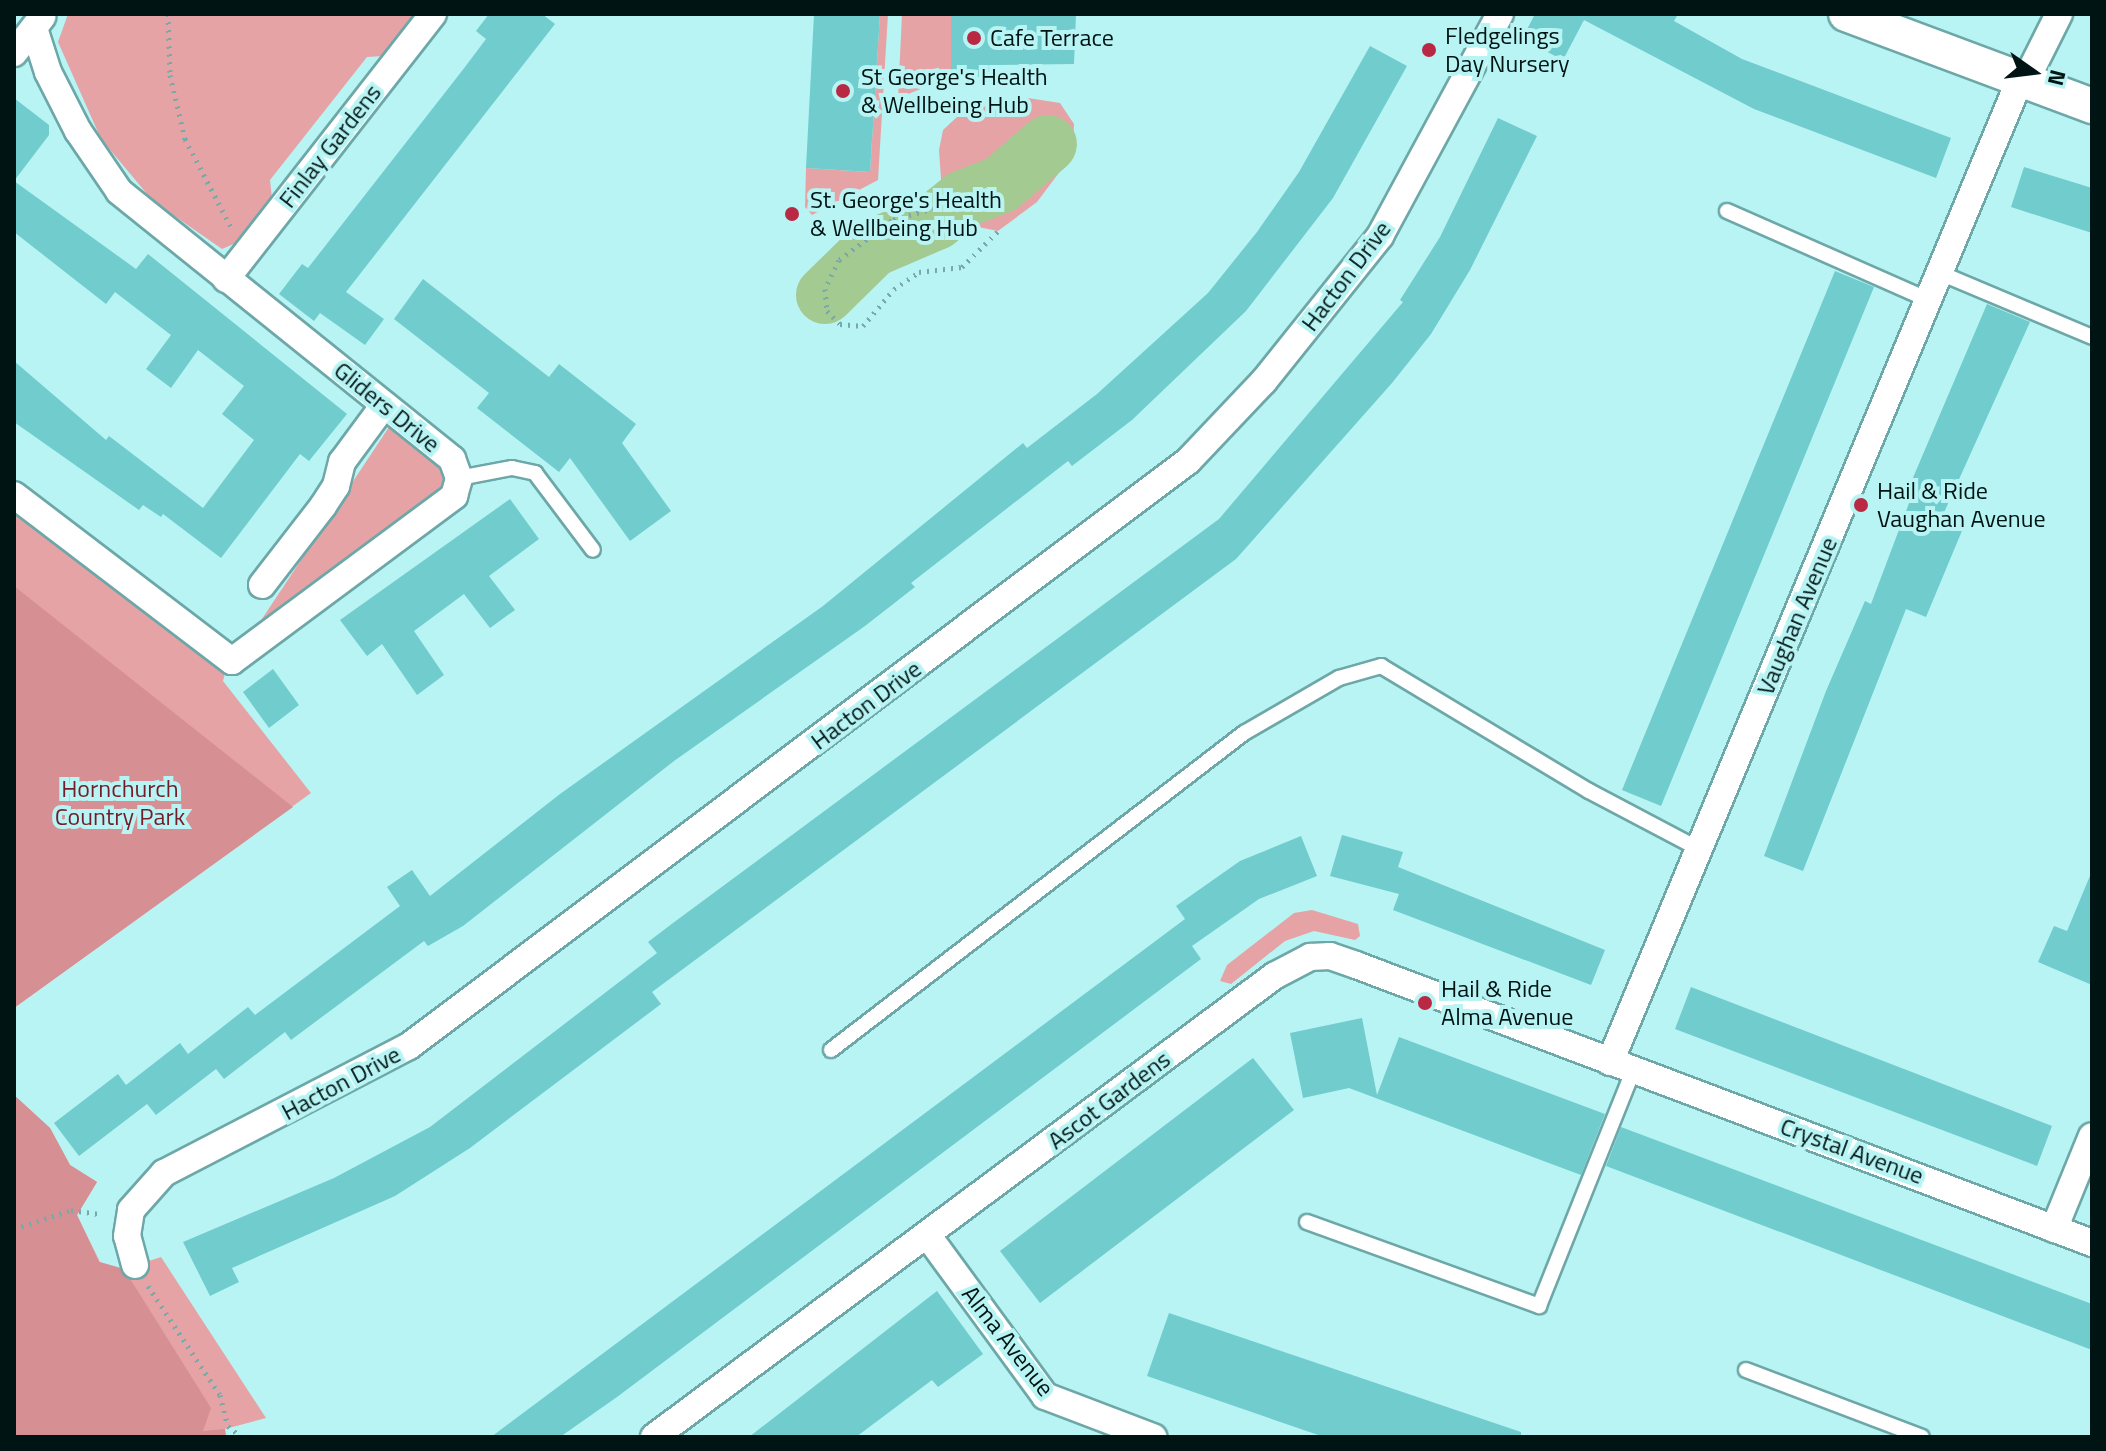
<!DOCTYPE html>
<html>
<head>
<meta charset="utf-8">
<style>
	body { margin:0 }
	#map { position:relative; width:2106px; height:1451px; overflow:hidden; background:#b8f4f4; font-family:"Titillium Web",sans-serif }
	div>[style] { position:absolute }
	.green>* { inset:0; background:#e6a3a6 }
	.forest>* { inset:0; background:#d68f92 }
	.river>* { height:58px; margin:-29px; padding:0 29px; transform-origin:29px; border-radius:29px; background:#a3ca91 }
	.building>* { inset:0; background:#70cccd }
	.path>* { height:5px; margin-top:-2.5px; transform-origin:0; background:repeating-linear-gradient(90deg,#7aa8a8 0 2px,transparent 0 8px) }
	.roads { filter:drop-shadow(2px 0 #6da7a7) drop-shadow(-2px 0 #6da7a7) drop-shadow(0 2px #6da7a7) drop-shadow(0 -2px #6da7a7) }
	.service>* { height:14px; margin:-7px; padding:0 7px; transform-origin:7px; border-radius:7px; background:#fff }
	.minor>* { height:26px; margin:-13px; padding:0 13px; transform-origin:13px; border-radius:13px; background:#fff }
	.tertiary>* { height:34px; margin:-17px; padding:0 17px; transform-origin:17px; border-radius:17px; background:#fff }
	.dots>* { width:22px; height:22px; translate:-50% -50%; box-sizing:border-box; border:4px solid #b8f4f4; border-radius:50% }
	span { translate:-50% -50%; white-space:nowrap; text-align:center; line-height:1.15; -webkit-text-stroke:8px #b8f4f4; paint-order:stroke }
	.poi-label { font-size:24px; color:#001414 }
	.left { translate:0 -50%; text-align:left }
	.street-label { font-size:24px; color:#001414 }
	.park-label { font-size:24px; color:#721d2a }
	.frame { position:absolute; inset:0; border:16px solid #001414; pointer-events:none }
	.north { position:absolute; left:1994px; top:32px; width:80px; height:80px; -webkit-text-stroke:6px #b8f4f4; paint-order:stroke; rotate:104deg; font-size:22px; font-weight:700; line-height:32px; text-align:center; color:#001414 }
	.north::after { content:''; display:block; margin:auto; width:28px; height:36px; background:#001414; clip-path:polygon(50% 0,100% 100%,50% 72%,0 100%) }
</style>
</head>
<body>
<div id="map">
	<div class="green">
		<i style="clip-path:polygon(68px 14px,415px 14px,384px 56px,367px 57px,270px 180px,272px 198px,236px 243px,222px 249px,153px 201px,101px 139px,58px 42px)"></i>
		<i style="clip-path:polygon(880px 14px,888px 14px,878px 180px,812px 215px,805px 207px,806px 168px,870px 172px)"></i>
		<i style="clip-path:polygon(902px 14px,951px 14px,951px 77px,898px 98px)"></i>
		<i style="clip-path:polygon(1028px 98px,1060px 103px,1074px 124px,1073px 144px,1061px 170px,1037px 202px,998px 231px,968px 225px,953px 210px,941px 179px,939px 150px,943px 130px,971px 104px)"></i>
		<i style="clip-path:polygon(389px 427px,440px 465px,445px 487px,258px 625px)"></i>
		<i style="clip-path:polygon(14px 508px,226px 670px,223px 681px,311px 793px,14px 1008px)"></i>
		<i style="clip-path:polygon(1312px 910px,1358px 924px,1360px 936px,1355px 940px,1314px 931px,1285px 941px,1231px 984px,1220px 981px,1227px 965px,1294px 913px)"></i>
		<i style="clip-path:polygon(14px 1095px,50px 1128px,70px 1165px,97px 1182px,77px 1215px,100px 1262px,124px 1269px,161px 1257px,266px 1418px,225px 1429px,226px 1437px,14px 1437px)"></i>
	</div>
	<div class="forest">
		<i style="clip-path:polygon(14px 586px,293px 807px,14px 1008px)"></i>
		<i style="clip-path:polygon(14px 1095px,50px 1128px,70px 1165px,97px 1182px,77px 1215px,99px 1262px,124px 1269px,211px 1408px,203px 1431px,225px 1429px,226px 1437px,14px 1437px)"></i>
	</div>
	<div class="river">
		<i style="left:825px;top:295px;width:67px;rotate:-44.4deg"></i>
		<i style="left:873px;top:248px;width:69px;rotate:-23.2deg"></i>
		<i style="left:936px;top:221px;width:35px;rotate:-39deg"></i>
		<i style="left:963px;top:199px;width:40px;rotate:-21deg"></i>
		<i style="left:1000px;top:185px;width:63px;rotate:-40.5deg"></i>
	</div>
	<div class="building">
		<i style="clip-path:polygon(489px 14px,542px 14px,555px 24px,346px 292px,384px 319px,365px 345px,320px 313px,314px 321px,279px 294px,302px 264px,308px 268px,465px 67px,486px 39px,476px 31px)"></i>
		<i style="clip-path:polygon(814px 14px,880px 14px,870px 172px,806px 168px)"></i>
		<i style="clip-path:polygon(951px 14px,1076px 14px,1074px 64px,996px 65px,996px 77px,951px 77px)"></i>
		<i style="clip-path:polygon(1535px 14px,1678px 14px,1674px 21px,1742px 59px,1951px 138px,1936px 178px,1754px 109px,1584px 20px,1563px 60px,1522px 39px)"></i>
		<i style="clip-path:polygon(1370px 46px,1407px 66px,1333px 198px,1246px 311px,1132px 420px,1072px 466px,1068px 461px,911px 583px,915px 587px,865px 626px,674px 761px,463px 926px,428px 946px,424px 941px,291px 1040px,285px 1032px,224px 1079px,216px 1069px,156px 1115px,147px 1104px,79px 1156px,54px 1123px,118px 1074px,126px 1085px,180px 1043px,188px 1054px,248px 1007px,255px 1015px,400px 906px,387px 887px,412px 870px,430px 896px,560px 794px,823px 606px,1023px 443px,1027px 448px,1097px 394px,1208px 293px,1257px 232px,1299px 172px)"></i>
		<i style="clip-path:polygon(14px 98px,49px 125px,49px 135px,14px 181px)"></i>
		<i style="clip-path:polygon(1498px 118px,1537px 136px,1470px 270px,1431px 334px,1392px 383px,1236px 559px,652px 992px,661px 1004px,470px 1148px,395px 1196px,232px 1268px,239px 1282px,210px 1296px,183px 1242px,334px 1178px,430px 1127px,657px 953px,648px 942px,673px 923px,1219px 519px,1403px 302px,1400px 300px,1440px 237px)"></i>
		<i style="clip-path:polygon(2024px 167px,2092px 188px,2092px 233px,2011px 207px)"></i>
		<i style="clip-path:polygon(14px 181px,136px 269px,148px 254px,347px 414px,309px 461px,300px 454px,221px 558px,163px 514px,161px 517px,143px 505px,139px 510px,14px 422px,14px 361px,106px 440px,109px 436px,203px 508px,254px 440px,222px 414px,244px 386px,198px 350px,171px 388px,146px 369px,171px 335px,115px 292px,106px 304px,14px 232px)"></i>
		<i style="clip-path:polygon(1835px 271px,1874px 287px,1661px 806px,1622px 790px)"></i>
		<i style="clip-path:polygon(423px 279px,549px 377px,559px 364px,636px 424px,622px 443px,671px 511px,630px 541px,570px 458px,559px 472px,477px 408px,489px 393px,394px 319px)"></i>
		<i style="clip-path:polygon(1987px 304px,2030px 322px,1942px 517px,1964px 526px,1926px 617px,1906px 609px,1803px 871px,1764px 856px,1826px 691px,1865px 601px,1871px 604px,1917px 482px,1912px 480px)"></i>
		<i style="clip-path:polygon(510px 499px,539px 539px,489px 576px,515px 610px,490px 628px,464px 594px,414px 631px,444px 675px,417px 695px,382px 644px,367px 656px,340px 620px)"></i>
		<i style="clip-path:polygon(273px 669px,299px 705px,269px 728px,243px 692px)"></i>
		<i style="clip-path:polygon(1342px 835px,1403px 852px,1398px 867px,1605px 950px,1591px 985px,1393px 910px,1399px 894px,1330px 876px)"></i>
		<i style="clip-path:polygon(1301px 836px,1317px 876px,1259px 899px,1192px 946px,1201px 959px,617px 1397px,560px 1437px,491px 1437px,1185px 919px,1176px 906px,1240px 861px)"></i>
		<i style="clip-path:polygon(2092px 871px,2092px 985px,2038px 962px,2054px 926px,2067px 931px)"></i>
		<i style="clip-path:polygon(1691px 987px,2052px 1126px,2037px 1166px,1675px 1029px)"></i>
		<i style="clip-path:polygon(1362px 1018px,1377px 1095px,1399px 1037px,1605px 1114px,1581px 1175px,1349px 1088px,1303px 1098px,1290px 1033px)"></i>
		<i style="clip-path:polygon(1253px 1058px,1294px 1110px,1040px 1303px,1000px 1251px)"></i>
		<i style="clip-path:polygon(1621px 1127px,2092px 1304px,2092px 1350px,1606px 1166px)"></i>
		<i style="clip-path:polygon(937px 1291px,983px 1354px,938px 1387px,932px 1380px,856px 1437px,749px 1437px)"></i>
		<i style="clip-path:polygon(1169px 1313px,1521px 1432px,1521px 1437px,1324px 1437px,1147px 1376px)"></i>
	</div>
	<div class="path">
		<i style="left:168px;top:14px;width:61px;rotate:88.1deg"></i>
		<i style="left:170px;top:75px;width:66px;rotate:76.8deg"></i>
		<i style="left:185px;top:139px;width:99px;rotate:62.4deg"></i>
		<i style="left:946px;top:193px;width:19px;rotate:129deg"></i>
		<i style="left:934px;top:208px;width:44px;rotate:164.1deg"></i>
		<i style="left:892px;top:220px;width:66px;rotate:143deg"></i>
		<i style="left:839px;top:260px;width:32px;rotate:116deg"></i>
		<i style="left:825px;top:289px;width:22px;rotate:85deg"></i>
		<i style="left:827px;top:311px;width:18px;rotate:45deg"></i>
		<i style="left:840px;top:324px;width:23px;rotate:5deg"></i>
		<i style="left:863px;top:326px;width:48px;rotate:-50deg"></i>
		<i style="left:894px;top:289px;width:30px;rotate:-34deg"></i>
		<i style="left:919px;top:272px;width:43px;rotate:-6.6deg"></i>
		<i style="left:962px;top:267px;width:51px;rotate:-45deg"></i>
		<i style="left:14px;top:1229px;width:60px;rotate:-18.4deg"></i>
		<i style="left:71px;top:1210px;width:30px;rotate:8deg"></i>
		<i style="left:148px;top:1286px;width:131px;rotate:56.6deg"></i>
		<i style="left:220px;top:1395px;width:32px;rotate:76deg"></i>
		<i style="left:228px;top:1426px;width:17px;rotate:40deg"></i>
	</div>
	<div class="roads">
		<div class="service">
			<i style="left:1727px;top:211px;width:221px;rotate:23.8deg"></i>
			<i style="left:1940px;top:273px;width:165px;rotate:22.8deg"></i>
			<i style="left:459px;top:478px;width:54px;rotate:-10.7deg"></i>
			<i style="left:512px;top:468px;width:24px;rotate:12deg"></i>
			<i style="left:535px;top:473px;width:96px;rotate:53deg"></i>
			<i style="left:831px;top:1050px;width:521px;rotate:-37.51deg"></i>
			<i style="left:1244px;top:733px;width:110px;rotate:-30.1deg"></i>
			<i style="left:1339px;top:678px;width:44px;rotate:-15.9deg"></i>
			<i style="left:1381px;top:666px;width:243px;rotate:31deg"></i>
			<i style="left:1589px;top:791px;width:124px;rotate:27.8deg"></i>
			<i style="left:1307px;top:1222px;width:247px;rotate:19.9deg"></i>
			<i style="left:1539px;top:1306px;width:253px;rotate:-68.2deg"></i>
			<i style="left:1746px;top:1370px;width:188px;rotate:20.8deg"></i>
		</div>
		<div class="minor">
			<i style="left:14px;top:53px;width:46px;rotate:-52.1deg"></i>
			<i style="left:2025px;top:82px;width:76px;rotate:-63.4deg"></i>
			<i style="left:226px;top:279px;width:336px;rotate:-52deg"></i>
			<i style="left:14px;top:495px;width:274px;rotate:37.3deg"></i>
			<i style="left:232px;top:661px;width:277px;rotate:-36.6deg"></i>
			<i style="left:454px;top:496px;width:19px;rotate:-74deg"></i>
			<i style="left:459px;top:478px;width:20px;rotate:-110deg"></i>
			<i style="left:452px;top:459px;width:427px;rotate:-141.2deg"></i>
			<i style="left:119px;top:191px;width:73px;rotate:-124.3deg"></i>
			<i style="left:78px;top:131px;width:66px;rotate:-117deg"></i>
			<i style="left:48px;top:72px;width:46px;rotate:-107.7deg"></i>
			<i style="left:262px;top:585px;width:100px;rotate:-52.3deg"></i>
			<i style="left:323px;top:506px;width:24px;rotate:-57deg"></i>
			<i style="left:336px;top:486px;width:25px;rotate:-76deg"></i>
			<i style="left:342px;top:462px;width:71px;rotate:-53.6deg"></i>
			<i style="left:1610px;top:1062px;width:1062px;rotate:-67.35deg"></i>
			<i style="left:2054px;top:1229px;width:100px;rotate:-67.8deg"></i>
			<i style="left:928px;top:1236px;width:198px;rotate:53.8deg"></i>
			<i style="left:1045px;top:1396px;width:116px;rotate:20.8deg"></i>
			<i style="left:135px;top:1265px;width:30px;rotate:-105deg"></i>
			<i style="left:127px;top:1236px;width:26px;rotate:-81deg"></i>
			<i style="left:131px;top:1210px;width:50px;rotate:-48.3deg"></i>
			<i style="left:164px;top:1173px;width:276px;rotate:-27.4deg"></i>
			<i style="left:409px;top:1046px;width:974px;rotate:-36.91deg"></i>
			<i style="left:1188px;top:461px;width:110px;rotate:-46.5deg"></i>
			<i style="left:1264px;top:381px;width:186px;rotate:-51.3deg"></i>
			<i style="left:1380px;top:236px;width:252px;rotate:-61.6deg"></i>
			<i style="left:654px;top:1437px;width:773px;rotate:-36.63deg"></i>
			<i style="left:1274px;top:976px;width:41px;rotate:-27.8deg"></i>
			<i style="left:1310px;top:957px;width:20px;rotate:-3deg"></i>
			<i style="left:1330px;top:956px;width:28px;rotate:19deg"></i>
			<i style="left:1356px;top:965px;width:787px;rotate:20.69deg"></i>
		</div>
		<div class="tertiary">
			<i style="left:1846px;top:14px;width:263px;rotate:20.5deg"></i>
		</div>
	</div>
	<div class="dots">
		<i style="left:974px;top:38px;background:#ba2944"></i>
		<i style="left:1429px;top:50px;background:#ba2944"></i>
		<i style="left:843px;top:91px;background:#ba2944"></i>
		<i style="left:792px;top:214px;background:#ba2944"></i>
		<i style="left:1861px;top:505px;background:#ba2944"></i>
		<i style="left:1425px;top:1003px;background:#ba2944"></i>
	</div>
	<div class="poi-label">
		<span class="left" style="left:1445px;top:50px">Fledgelings<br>Day Nursery</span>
		<span class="left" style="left:990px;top:38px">Cafe Terrace</span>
		<span class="left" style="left:861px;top:91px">St George's Health<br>&amp; Wellbeing Hub</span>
		<span class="left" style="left:810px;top:214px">St. George's Health<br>&amp; Wellbeing Hub</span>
		<span class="left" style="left:1877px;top:505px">Hail &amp; Ride<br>Vaughan Avenue</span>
		<span class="left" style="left:1441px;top:1003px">Hail &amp; Ride<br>Alma Avenue</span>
	</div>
	<div class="street-label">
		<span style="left:330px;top:146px;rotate:-52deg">Finlay Gardens</span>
		<span style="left:1346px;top:276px;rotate:-53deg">Hacton Drive</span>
		<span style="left:387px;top:407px;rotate:39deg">Gliders Drive</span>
		<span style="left:1797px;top:616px;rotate:-67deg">Vaughan Avenue</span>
		<span style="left:866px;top:705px;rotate:-37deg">Hacton Drive</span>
		<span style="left:341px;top:1083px;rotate:-28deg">Hacton Drive</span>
		<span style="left:1109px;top:1100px;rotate:-37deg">Ascot Gardens</span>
		<span style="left:1852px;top:1151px;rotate:20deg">Crystal Avenue</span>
		<span style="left:1008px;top:1341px;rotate:52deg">Alma Avenue</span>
	</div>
	<div class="park-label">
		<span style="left:120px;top:803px">Hornchurch<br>Country Park</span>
	</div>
	<div class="frame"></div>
	<div class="north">N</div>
</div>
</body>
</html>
